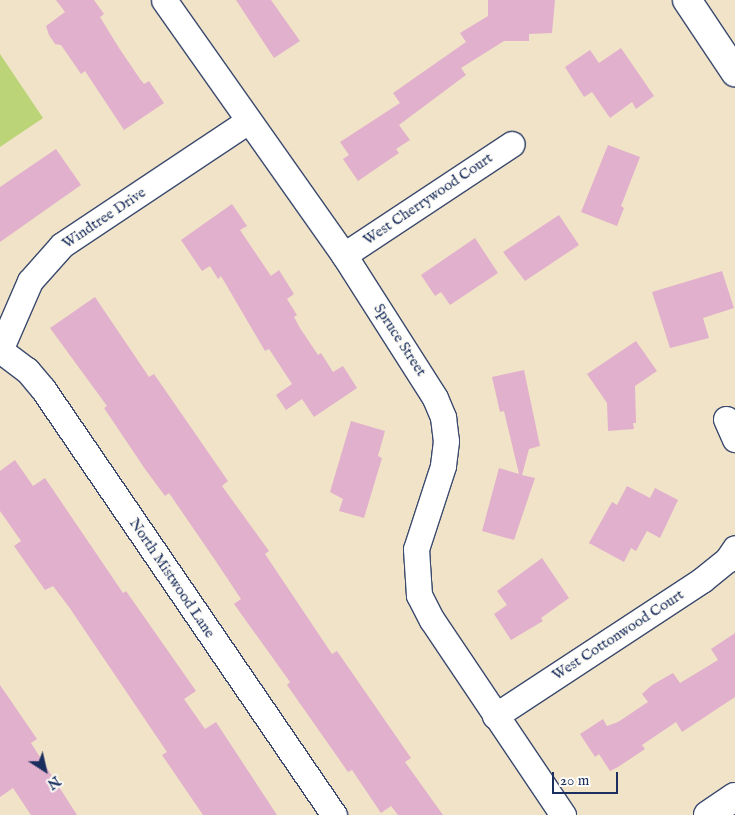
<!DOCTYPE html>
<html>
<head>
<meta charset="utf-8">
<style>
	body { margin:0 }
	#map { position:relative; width:735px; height:815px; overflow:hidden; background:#f1e3c7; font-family:"IM FELL English",serif }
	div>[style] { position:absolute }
	.green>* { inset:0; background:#bcd478 }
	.building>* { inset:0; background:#e1b0cc }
	.roads { filter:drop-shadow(1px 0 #3b4a6e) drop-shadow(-1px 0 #3b4a6e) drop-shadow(0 1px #3b4a6e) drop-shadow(0 -1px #3b4a6e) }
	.minor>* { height:25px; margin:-12.5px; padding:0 12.5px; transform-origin:12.5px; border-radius:12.5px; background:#fff }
	.tertiary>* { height:28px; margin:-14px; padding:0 14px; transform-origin:14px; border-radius:14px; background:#fff }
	span { translate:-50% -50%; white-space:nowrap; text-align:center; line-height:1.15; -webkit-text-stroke:4px #fdfcf7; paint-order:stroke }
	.street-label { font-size:15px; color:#1b2f5e }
	.north { position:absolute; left:20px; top:745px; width:50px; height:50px; -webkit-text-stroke:4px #fdfcf7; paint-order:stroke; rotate:145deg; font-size:14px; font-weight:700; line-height:20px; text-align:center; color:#1b2f5e }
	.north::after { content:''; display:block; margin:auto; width:18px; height:22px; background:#1b2f5e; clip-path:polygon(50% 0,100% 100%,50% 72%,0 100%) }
	.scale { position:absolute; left:552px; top:772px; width:66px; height:22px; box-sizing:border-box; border:2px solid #1b2f5e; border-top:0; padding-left:6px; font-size:15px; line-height:18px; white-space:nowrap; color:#1b2f5e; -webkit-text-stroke:4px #fdfcf7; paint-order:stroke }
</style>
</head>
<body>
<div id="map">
	<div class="green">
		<i style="clip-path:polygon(0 54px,43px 118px,0 147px)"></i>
	</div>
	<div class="building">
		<i style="clip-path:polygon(56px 0,94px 0,104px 14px,100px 17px,119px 48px,140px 79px,144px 84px,149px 81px,164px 103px,124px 130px,85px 71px,81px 74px,61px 45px,55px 44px,49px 35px,46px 26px,65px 12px)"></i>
		<i style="clip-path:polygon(236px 0,271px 0,300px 41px,274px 58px)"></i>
		<i style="clip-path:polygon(488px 0,555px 0,552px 33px,529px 34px,529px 41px,504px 41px,461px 68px,466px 75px,399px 125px,410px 140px,396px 149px,399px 153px,358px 181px,343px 159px,349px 155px,340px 142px,400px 103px,393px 93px,466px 42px,460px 33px,488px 16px)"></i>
		<i style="clip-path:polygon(621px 48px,654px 96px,636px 109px,632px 102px,610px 118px,592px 92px,584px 97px,565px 67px,590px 50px,599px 63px)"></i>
		<i style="clip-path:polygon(608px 145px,640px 157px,621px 206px,624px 208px,617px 226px,581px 212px)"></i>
		<i style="clip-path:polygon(56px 149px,81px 185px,0 242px,0 187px)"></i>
		<i style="clip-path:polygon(232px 204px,247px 226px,240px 230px,271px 276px,279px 270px,294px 294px,287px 299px,297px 315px,294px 317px,300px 328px,318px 355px,321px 353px,333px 372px,343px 366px,357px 388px,314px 417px,302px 399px,286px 410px,276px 395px,292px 384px,269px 349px,265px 351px,221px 276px,218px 279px,210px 266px,202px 271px,181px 240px)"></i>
		<i style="clip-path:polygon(559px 215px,579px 245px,525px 281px,503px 252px)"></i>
		<i style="clip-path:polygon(475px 238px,498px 273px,450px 305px,441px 292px,435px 296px,421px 275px)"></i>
		<i style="clip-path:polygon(722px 271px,734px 308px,703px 318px,709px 338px,670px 348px,652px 292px)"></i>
		<i style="clip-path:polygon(95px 297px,149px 377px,154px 374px,228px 481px,222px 486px,269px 551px,265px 554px,332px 654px,337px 651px,411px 758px,405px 762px,443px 815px,398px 815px,391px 806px,381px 813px,352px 770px,348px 772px,287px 685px,290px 682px,234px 604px,241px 599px,215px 560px,169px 493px,165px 496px,145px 469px,104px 408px,107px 406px,50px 328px)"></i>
		<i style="clip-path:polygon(636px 341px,657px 371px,635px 386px,636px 423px,633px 423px,634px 429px,608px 431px,607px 403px,587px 374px)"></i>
		<i style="clip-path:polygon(524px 370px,540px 446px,529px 449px,522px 475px,535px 478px,514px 540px,482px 531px,499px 468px,519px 474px,504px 411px,500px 412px,492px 377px)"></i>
		<i style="clip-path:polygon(351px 421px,385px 431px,378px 456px,382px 458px,364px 518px,339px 511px,343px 499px,330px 492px)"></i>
		<i style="clip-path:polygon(15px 460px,33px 486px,45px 478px,123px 593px,126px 591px,196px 691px,184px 699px,205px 729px,216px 722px,277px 815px,203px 815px,162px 755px,167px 752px,69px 607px,53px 586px,45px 590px,14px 546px,21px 541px,0 511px,0 471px)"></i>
		<i style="clip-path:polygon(627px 486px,650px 498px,655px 488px,678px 500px,660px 538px,647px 531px,636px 551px,631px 548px,624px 562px,589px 543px,612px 502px,617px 505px)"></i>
		<i style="clip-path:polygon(542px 558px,569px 598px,541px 618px,543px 621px,511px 640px,494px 614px,507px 605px,497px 591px)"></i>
		<i style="clip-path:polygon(735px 633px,735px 697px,682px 732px,676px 722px,642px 745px,645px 749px,618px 767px,610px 771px,599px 754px,595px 757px,580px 734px,603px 719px,607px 726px,618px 722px,648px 702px,642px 694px,652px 685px,673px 673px,680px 683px,718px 660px,711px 649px)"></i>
		<i style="clip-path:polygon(0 685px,37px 739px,31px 743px,77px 815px,31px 815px,13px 788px,0 797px)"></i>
	</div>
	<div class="roads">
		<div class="minor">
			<i style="left:164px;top:0;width:312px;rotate:54.8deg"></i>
			<i style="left:344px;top:255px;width:169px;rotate:57.5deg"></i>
			<i style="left:435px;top:398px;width:21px;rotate:67deg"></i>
			<i style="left:443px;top:417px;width:24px;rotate:83deg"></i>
			<i style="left:446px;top:441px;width:25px;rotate:97deg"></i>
			<i style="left:443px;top:466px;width:87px;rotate:108deg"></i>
			<i style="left:416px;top:549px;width:46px;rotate:86.3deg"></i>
			<i style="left:419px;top:595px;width:28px;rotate:63deg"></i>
			<i style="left:432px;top:620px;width:235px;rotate:56.1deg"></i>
			<i style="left:344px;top:255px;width:201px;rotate:-33.5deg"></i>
			<i style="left:0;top:350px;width:34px;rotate:37deg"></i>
			<i style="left:27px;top:370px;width:25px;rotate:50deg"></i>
			<i style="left:43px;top:389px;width:516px;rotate:55.66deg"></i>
			<i style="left:0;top:350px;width:75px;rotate:-66.5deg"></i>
			<i style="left:30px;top:281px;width:48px;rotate:-48.4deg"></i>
			<i style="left:62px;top:245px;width:224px;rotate:-33.7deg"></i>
			<i style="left:726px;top:419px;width:22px;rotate:66deg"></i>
			<i style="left:495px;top:716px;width:248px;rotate:-33.3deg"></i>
			<i style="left:702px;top:580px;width:32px;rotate:-39deg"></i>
			<i style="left:727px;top:560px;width:14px;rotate:-56deg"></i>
		</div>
		<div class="tertiary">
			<i style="left:687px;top:0;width:87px;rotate:56.3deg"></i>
			<i style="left:708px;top:815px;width:32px;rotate:-34deg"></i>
		</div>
	</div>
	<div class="street-label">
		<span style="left:428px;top:199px;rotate:-34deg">West Cherrywood Court</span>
		<span style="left:104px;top:218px;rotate:-34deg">Windtree Drive</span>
		<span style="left:400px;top:340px;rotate:57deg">Spruce Street</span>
		<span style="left:172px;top:578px;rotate:56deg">North Mistwood Lane</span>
		<span style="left:618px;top:635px;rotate:-33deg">West Cottonwood Court</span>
	</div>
	<div class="north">N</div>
	<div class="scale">20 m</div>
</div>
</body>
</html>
